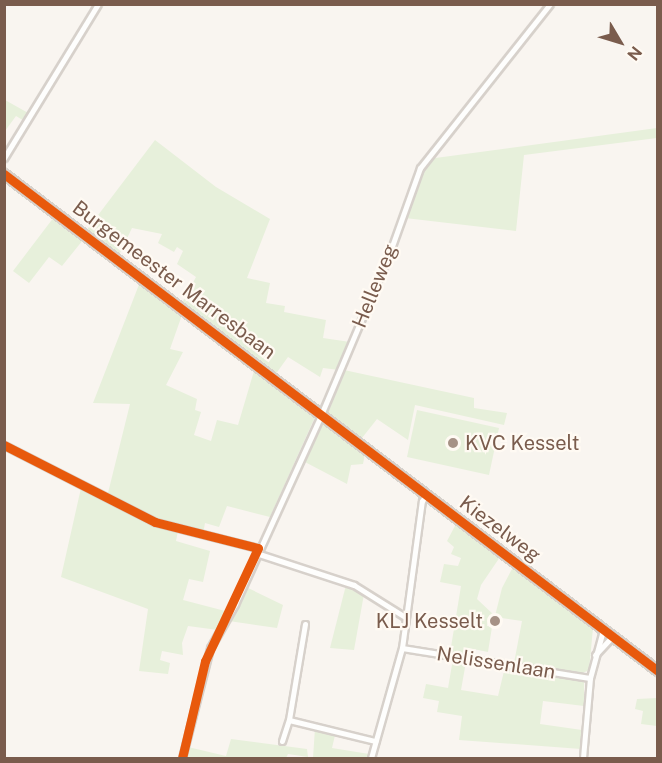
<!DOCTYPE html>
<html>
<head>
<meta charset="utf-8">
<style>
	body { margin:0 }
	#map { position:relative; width:662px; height:763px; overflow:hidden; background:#f9f5f0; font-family:"Public Sans",sans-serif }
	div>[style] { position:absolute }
	.green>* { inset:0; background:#e7f0db }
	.roads { filter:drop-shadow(2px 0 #d7d1cb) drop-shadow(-2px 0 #d7d1cb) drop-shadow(0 2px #d7d1cb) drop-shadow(0 -2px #d7d1cb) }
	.minor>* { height:5px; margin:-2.5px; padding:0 2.5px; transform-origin:2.5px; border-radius:2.5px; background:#fefefd }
	.primary>* { height:8px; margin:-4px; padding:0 4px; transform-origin:4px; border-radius:4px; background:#f3eee8 }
	.cycleway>* { height:9px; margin:-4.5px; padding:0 4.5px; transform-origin:4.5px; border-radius:4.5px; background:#e8590c }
	.dots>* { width:16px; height:16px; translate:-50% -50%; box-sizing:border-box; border:3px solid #fffaf3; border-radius:50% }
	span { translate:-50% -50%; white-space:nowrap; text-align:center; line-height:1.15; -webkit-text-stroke:4.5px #fffaf3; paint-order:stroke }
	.street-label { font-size:20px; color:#7a5c4d }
	.poi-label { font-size:20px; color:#7a5c4d }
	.left { translate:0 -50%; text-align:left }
	.right { translate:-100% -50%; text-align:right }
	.frame { position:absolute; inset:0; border:6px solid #7a5c4d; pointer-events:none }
	.north { position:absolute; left:590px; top:12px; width:60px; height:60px; -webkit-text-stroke:4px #fffaf3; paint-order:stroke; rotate:128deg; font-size:16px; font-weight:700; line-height:24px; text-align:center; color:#7a5c4d }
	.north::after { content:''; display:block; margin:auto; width:21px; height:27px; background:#7a5c4d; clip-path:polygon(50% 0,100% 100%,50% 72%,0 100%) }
</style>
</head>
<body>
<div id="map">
	<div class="green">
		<i style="clip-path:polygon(5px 100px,30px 114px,26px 122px,16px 116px,5px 131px)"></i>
		<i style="clip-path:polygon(657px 128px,657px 138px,524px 155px,516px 231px,405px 218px,428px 159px)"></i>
		<i style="clip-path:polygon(155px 140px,216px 187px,270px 219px,247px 278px,270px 283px,266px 303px,285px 306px,284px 312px,326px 320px,323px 338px,350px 342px,339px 370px,323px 368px,320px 377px,288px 357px,275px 375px,182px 303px,196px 277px,177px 264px,183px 251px,177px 247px,174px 252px,158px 243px,162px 234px,132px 228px,119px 255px,86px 231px)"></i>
		<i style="clip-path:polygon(54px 217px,83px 240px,62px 266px,49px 257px,29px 283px,13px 271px)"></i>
		<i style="clip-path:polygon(140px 282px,182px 315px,170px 349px,183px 352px,166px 385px,197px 399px,195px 410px,201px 412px,194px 435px,211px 441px,217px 420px,238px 425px,254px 371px,315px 417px,270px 517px,227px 506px,219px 527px,205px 523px,203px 534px,160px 522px,107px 497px,130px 404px,93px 403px)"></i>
		<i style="clip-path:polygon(344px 370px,474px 398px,474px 408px,507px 413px,504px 425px,415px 405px,408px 440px,377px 419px,362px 438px,327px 412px)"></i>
		<i style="clip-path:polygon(417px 410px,499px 428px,489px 475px,407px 457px)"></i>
		<i style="clip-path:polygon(324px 423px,365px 454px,363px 464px,351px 465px,347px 484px,303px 461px)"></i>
		<i style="clip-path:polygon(81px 488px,138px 517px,178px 531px,176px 541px,210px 551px,203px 582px,189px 579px,183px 600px,229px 612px,218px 630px,188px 626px,182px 643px,183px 655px,162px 651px,160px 660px,170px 663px,168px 674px,139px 671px,148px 609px,61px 577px)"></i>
		<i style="clip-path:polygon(456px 524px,500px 557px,481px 585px,477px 599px,495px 616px,502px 588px,513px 567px,593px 628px,589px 670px,583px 673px,514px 663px,522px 621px,495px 617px,488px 618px,487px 626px,492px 627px,488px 652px,468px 648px,466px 655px,450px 653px,461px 586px,440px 582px,444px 564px,458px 566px,461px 558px,451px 554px,454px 547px,447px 541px)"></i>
		<i style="clip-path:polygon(346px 585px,364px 594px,354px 650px,330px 648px)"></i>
		<i style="clip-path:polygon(246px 587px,283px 605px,277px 628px,229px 621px)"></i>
		<i style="clip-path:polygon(453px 659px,466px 662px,461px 690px,498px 696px,505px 667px,584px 682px,584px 706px,543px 701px,540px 724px,582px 730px,581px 749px,459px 740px,462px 716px,437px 712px,439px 701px,423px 698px,426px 684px,448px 688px)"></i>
		<i style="clip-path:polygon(657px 698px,657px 726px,641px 724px,643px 711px,635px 709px,637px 699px)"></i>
		<i style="clip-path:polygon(315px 728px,336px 731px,332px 748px,369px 754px,368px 758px,313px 758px)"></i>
		<i style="clip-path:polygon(231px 739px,307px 749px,308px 757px,288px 754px,286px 758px,186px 758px,188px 747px,226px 756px)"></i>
	</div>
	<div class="roads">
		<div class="minor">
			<i style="left:4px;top:158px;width:180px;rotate:-58.6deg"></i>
			<i style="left:4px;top:445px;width:169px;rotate:27deg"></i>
			<i style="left:155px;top:522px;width:106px;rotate:14.2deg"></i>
			<i style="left:256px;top:553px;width:103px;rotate:18.1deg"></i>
			<i style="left:354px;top:585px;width:60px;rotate:32.1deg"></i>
			<i style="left:305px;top:624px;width:97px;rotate:99.5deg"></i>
			<i style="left:289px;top:720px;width:89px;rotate:13.7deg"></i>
			<i style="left:402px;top:648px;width:190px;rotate:9.1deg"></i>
			<i style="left:595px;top:655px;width:25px;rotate:-47deg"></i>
			<i style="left:282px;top:741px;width:22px;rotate:-72deg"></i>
			<i style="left:182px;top:758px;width:114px;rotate:-75.7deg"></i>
			<i style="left:210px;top:648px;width:51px;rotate:-60.4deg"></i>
			<i style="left:235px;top:604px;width:208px;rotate:-65.5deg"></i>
			<i style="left:321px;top:415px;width:180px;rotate:-67.1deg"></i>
			<i style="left:391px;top:249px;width:86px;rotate:-70.3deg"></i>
			<i style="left:420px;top:168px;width:209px;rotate:-51.6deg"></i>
			<i style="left:371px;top:758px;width:114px;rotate:-74.3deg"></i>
			<i style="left:402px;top:648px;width:148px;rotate:-82.3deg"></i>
			<i style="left:422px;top:501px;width:7px;rotate:-56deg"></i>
			<i style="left:583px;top:758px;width:80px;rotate:-85deg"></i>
			<i style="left:590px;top:678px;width:50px;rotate:-74.8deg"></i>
		</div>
		<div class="primary">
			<i style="left:4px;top:174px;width:821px;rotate:37.23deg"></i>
		</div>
	</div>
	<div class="cycleway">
		<i style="left:4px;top:174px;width:821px;rotate:37.23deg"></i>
		<i style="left:4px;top:445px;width:169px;rotate:27deg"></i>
		<i style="left:155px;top:522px;width:106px;rotate:14.2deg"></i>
		<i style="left:258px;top:548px;width:125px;rotate:115.1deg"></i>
		<i style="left:205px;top:661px;width:100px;rotate:103.3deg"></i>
	</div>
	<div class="dots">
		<i style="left:453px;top:443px;background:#a69286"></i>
		<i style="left:495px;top:621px;background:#a69286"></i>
	</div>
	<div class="street-label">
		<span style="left:174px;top:280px;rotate:37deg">Burgemeester Marresbaan</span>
		<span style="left:375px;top:286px;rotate:-68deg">Helleweg</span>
		<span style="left:500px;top:529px;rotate:37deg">Kiezelweg</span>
		<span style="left:496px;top:663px;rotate:9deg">Nelissenlaan</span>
	</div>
	<div class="poi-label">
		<span class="left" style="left:465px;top:443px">KVC Kesselt</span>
		<span class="right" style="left:483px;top:621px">KLJ Kesselt</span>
	</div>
	<div class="frame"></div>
	<div class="north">N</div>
</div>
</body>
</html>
